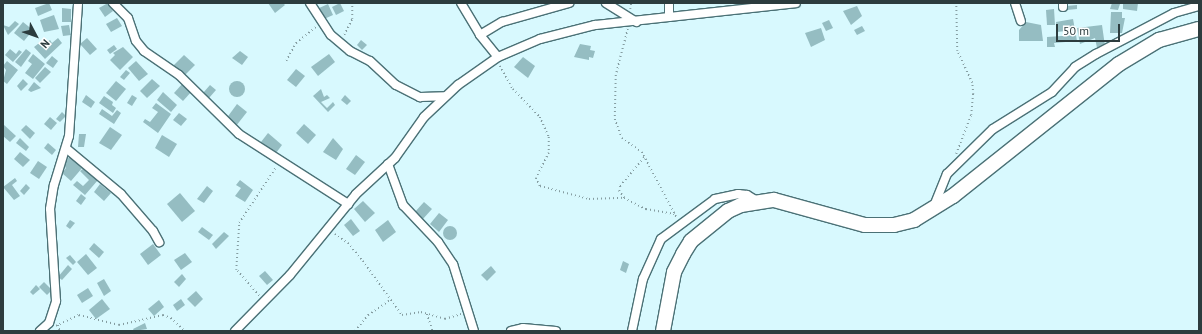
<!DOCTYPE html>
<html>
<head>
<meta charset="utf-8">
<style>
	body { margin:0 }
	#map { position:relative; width:1202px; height:334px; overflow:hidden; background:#d8f9fe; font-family:"PT Sans",sans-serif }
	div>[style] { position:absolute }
	.building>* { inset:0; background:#95bdc2 }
	.round { border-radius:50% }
	.path>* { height:1.5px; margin-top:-0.75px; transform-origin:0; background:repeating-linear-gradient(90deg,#859da1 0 1px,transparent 0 4px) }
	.roads { filter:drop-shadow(1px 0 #4b7176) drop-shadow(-1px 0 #4b7176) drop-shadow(0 1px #4b7176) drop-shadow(0 -1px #4b7176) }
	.minor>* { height:8px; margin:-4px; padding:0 4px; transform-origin:4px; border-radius:4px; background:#fff }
	.trunk>* { height:14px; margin:-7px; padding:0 7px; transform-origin:7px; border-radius:7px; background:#fff }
	span { translate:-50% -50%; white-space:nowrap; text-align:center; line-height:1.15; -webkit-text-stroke:3px #fff; paint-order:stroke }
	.frame { position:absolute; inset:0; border:4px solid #2c3c3e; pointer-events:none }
	.north { position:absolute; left:16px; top:16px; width:40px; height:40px; -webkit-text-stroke:3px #fff; paint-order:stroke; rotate:131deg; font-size:11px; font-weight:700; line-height:16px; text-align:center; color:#2c3c3e }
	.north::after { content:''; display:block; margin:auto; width:14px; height:18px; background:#2c3c3e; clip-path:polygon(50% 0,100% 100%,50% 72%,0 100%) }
	.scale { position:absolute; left:1056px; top:24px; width:64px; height:18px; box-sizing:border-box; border:2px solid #2c3c3e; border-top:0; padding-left:5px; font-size:12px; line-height:14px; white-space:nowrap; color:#2c3c3e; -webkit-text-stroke:3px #fff; paint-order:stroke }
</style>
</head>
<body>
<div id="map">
	<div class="building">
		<i style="clip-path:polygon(49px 3px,52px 10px,38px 16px,35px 8px)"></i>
		<i style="clip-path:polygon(108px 3px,113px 11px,105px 17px,99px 8px)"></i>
		<i style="clip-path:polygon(268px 3px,283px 3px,285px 5px,275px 13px)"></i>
		<i style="clip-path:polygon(340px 3px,344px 11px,336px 15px,332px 7px)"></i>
		<i style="clip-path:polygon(1112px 3px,1120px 4px,1118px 10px,1110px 9px)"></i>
		<i style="clip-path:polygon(1123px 3px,1138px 3px,1137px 11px,1123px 9px)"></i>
		<i style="clip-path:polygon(328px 4px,333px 15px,322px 20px,317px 9px)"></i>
		<i style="clip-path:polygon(1077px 5px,1077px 9px,1067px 10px,1066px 6px)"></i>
		<i style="clip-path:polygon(857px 6px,862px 16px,851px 25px,843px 11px)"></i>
		<i style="clip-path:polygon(62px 8px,71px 9px,71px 22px,62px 22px)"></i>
		<i style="clip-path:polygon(1054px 9px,1055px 25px,1047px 25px,1046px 10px)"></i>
		<i style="clip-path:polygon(1111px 12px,1122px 12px,1122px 18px,1125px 18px,1122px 33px,1110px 33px)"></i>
		<i style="clip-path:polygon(54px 15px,59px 29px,44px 32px,40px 20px)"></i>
		<i style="clip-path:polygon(117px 18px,122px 26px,111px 32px,106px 24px)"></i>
		<i style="clip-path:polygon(1073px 19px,1075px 30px,1057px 32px,1056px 22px)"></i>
		<i style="clip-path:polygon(829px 20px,833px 28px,826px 31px,822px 23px)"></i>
		<i style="clip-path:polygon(15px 21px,19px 24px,8px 35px,3px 25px,9px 27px)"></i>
		<i style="clip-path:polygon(23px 22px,33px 30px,24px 41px,14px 33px)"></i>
		<i style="clip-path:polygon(1026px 22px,1041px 25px,1043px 41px,1019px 41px,1019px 30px)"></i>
		<i style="clip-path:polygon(69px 25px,71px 35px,63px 36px,61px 26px)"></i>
		<i style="clip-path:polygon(1102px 25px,1105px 46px,1097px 48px,1095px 38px,1080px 44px,1077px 28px)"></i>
		<i style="clip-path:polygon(862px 26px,865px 31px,857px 35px,854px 30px)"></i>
		<i style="clip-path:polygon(821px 28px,825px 40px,811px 47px,805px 33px)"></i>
		<i style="clip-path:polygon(1076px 35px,1077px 41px,1054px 43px,1055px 47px,1047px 47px,1047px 37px)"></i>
		<i style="clip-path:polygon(58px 38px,62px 43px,45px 59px,34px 47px,43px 40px,46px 43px,50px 40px,52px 43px)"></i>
		<i style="clip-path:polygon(87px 38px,97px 49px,90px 55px,80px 44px)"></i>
		<i style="clip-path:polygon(361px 40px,367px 45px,362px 50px,357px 45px)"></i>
		<i style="clip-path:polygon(580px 44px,591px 46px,590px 50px,595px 51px,593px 58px,589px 57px,589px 60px,574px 57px)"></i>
		<i style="clip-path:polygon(114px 45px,117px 49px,110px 54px,107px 50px)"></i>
		<i style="clip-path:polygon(123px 47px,133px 57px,120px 70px,110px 60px,115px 55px,113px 53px)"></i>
		<i style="clip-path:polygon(10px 49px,16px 54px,19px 50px,22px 52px,13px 62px,5px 55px)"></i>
		<i style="clip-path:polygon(26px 49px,31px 53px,21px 67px,15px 62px)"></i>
		<i style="clip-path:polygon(240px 51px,248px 57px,242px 65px,232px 58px)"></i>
		<i style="clip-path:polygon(33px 54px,45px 64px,33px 79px,25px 73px,32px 64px,28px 61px)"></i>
		<i style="clip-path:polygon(329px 54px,335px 62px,318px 76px,311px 67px)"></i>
		<i style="clip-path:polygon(184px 55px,195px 65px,184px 76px,173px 66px)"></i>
		<i style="clip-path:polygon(52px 56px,58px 61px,53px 68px,46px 63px)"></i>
		<i style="clip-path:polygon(523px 57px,535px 66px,528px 78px,514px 67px)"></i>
		<i style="clip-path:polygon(7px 61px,18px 70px,7px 84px,3px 81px,6px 70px,3px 66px)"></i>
		<i style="clip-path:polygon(136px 61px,148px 74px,139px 81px,128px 68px)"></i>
		<i style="clip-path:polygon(45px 67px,51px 72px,40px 83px,35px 78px)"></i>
		<i style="clip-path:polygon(296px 69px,305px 76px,296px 87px,287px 80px)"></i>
		<i style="clip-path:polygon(126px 70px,130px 73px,124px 80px,120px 77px)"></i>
		<i style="clip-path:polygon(23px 79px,28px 84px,21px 91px,17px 86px)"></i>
		<i style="clip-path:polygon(152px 79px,160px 86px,147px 98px,140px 91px)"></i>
		<i class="round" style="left:229px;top:81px;width:16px;height:16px"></i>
		<i style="clip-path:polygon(116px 81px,126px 89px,116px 101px,106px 93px)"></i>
		<i style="clip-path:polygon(34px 82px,41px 88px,31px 92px,28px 90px)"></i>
		<i style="clip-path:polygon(183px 83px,192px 91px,183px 101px,174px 93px)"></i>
		<i style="clip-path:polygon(210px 85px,216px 90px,209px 98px,203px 93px)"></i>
		<i style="clip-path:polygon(321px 89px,324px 97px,327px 95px,330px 98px,321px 102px,327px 108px,333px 102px,335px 105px,328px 112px,313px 96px)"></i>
		<i style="clip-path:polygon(163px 92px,177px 105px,171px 112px,157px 100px)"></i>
		<i style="clip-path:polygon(86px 95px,95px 102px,91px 108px,82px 102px)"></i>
		<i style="clip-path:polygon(132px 95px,137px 98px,132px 106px,127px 103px)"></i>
		<i style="clip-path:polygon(345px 95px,351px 101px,347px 105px,341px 100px)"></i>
		<i style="clip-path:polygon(104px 96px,113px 102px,112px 105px,116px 108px,113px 113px,99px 103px)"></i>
		<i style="clip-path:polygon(156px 103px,171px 114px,158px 133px,143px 122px,145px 119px,150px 122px,158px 112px,152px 108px)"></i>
		<i style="clip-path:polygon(237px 104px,247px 112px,236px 126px,226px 119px)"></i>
		<i style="clip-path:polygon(102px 109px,112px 116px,117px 110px,121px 113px,114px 124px,99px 114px)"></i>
		<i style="clip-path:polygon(62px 112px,66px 116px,60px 122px,56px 119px)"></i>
		<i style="clip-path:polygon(179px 113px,187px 119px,181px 126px,173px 120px)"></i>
		<i style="clip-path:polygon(50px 117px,57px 123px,51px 130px,44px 124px)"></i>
		<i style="clip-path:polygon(3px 124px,16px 136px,10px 142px,3px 136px)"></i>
		<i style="clip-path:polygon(304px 124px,316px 135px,308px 144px,296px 133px)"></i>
		<i style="clip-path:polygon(26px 125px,35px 133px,30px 139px,21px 130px)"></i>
		<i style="clip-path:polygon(110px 127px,122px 135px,111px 150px,99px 143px)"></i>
		<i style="clip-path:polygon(268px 133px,282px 145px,276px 153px,261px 142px)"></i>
		<i style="clip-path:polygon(79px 134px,86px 134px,84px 147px,78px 147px)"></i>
		<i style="clip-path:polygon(162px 135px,177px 144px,169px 157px,155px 148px)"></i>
		<i style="clip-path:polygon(20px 138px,29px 147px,26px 151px,16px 143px)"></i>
		<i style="clip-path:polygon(333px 138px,343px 149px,336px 160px,323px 152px)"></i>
		<i style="clip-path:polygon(48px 143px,56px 150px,52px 155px,44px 148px)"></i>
		<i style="clip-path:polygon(20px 152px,30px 160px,23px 167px,14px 159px)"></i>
		<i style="clip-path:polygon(356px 155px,365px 162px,355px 175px,346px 169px)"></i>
		<i style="clip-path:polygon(70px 156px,83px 167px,71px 181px,62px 173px,66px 168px,63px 165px)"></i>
		<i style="clip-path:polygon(38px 161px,47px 167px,39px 179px,30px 173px)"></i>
		<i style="clip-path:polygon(84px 168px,98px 180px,85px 195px,73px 185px,77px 181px,83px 186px,89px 180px,80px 171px)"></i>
		<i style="clip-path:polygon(15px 178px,17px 181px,12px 185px,20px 196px,14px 200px,3px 187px)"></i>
		<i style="clip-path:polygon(240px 180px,253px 190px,245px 202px,235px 196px,241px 188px,236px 185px)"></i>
		<i style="clip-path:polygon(26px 184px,30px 188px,24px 195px,20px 191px)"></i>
		<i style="clip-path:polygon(100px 184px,111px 193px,104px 201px,94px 192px)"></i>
		<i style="clip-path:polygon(207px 186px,213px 191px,204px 203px,197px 199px)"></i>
		<i style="clip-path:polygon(180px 193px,195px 211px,182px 222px,167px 204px)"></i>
		<i style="clip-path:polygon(81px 194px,86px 198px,81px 205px,76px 201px)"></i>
		<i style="clip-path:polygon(363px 201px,375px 213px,365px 222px,354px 209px)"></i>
		<i style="clip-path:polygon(424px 202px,432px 209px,422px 220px,414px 213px)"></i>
		<i style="clip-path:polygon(439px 213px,448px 220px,439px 232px,430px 224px)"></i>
		<i style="clip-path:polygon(351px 219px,360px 231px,353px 236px,344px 225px)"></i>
		<i style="clip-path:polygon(70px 220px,75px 223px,70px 229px,66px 226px)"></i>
		<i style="clip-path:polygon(388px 220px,396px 232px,383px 242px,375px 230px)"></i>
		<i class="round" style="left:443px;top:226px;width:14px;height:14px"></i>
		<i style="clip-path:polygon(202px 227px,213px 235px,209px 240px,198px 232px)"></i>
		<i style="clip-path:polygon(224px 232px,229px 236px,216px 249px,212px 244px)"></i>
		<i style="clip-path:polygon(94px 243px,104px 252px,99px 258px,89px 249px)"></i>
		<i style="clip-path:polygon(153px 244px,161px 255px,148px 265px,140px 254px)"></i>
		<i style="clip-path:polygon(185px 253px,192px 262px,181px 270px,174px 260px)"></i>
		<i style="clip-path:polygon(86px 254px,97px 268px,88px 275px,77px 262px)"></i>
		<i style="clip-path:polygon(70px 255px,76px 262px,73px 265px,66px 258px)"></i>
		<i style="clip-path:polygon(623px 261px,629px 264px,626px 273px,620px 270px)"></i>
		<i style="clip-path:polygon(68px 265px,72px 269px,62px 280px,58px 277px)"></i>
		<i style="clip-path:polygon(491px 266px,496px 272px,487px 281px,481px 275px)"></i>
		<i style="clip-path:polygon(265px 271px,273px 280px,267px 285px,259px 276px)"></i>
		<i style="clip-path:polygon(182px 274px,186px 279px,179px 287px,174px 282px)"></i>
		<i style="clip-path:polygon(104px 279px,111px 291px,104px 296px,97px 283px)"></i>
		<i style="clip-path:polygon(44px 282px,52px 290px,47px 295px,39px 287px)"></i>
		<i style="clip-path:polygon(36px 285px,40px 289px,33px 295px,30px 292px)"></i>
		<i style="clip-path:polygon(88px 288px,93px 296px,82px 303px,77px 295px)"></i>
		<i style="clip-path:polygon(196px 291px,203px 299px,195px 307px,187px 299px)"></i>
		<i style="clip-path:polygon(102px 299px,110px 309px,96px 319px,89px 310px)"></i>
		<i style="clip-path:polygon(181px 299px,185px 305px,177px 311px,173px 305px)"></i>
		<i style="clip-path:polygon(159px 300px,164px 307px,154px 316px,148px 309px)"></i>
		<i style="clip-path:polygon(145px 323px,147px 329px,134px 331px,133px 329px)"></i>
	</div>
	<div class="path">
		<i style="left:630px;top:9px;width:6px;rotate:-81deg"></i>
		<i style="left:628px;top:29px;width:48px;rotate:104.6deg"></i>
		<i style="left:616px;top:75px;width:44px;rotate:91.3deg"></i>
		<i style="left:615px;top:119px;width:20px;rotate:70deg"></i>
		<i style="left:622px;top:138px;width:24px;rotate:35deg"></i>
		<i style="left:642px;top:152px;width:75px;rotate:62.1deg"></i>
		<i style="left:344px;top:35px;width:18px;rotate:-63deg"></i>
		<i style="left:352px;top:19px;width:16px;rotate:-90deg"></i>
		<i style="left:286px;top:61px;width:21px;rotate:-61deg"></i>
		<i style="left:296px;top:43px;width:26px;rotate:-39deg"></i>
		<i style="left:500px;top:66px;width:26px;rotate:61deg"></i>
		<i style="left:513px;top:89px;width:39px;rotate:46deg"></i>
		<i style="left:540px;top:117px;width:22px;rotate:66deg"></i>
		<i style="left:549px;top:137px;width:16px;rotate:90deg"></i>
		<i style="left:549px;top:153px;width:28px;rotate:117deg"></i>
		<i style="left:536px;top:178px;width:9px;rotate:63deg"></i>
		<i style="left:540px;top:186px;width:51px;rotate:14.9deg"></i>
		<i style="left:589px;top:199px;width:35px;rotate:-2deg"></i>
		<i style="left:624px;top:198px;width:25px;rotate:27deg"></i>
		<i style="left:646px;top:209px;width:29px;rotate:10deg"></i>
		<i style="left:956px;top:154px;width:42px;rotate:-69deg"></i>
		<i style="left:971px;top:115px;width:21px;rotate:-85deg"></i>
		<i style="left:973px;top:94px;width:11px;rotate:-95deg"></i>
		<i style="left:972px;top:83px;width:35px;rotate:-115deg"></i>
		<i style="left:957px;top:51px;width:48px;rotate:-91.2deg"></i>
		<i style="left:624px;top:198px;width:9px;rotate:-126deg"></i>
		<i style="left:619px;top:191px;width:5px;rotate:-79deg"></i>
		<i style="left:620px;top:186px;width:38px;rotate:-50deg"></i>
		<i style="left:335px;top:234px;width:16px;rotate:35deg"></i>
		<i style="left:348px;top:243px;width:23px;rotate:50deg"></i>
		<i style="left:363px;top:261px;width:67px;rotate:54.2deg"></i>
		<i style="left:402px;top:315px;width:19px;rotate:-9deg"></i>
		<i style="left:421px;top:312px;width:25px;rotate:16deg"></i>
		<i style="left:445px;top:319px;width:17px;rotate:-17deg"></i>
		<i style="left:259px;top:296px;width:35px;rotate:-131deg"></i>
		<i style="left:236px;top:270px;width:47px;rotate:-86.3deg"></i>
		<i style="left:239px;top:223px;width:67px;rotate:-56.5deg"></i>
		<i style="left:427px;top:314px;width:18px;rotate:71deg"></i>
		<i style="left:58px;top:325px;width:6px;rotate:72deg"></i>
		<i style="left:56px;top:326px;width:25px;rotate:-26deg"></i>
		<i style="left:79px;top:315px;width:41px;rotate:14deg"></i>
		<i style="left:119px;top:325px;width:45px;rotate:-12.8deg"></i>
		<i style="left:163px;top:315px;width:9px;rotate:21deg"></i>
		<i style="left:171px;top:318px;width:19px;rotate:43deg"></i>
		<i style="left:355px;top:331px;width:21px;rotate:-51deg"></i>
		<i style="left:368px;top:315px;width:27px;rotate:-34deg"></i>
	</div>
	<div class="roads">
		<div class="minor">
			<i style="left:113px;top:3px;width:21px;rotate:45deg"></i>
			<i style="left:128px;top:18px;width:24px;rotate:71deg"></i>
			<i style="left:136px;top:41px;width:13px;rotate:51deg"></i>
			<i style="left:144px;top:51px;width:42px;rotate:34.4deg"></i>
			<i style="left:179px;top:75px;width:84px;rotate:44.5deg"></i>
			<i style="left:239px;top:134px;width:130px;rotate:32.7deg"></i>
			<i style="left:310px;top:3px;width:38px;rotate:57deg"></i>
			<i style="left:331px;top:35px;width:25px;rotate:40deg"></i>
			<i style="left:350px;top:51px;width:22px;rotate:27deg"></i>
			<i style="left:370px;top:61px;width:35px;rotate:43deg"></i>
			<i style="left:396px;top:85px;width:27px;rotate:27deg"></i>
			<i style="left:420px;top:97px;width:25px;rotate:-2deg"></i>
			<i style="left:461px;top:3px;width:37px;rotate:59deg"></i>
			<i style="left:480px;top:35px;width:28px;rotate:51deg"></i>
			<i style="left:606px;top:3px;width:36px;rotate:32deg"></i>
			<i style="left:1015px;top:3px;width:19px;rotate:72deg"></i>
			<i style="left:1063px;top:3px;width:4px;rotate:90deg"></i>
			<i style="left:669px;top:17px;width:14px;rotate:-90deg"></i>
			<i style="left:480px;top:35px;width:26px;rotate:-31deg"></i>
			<i style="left:502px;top:22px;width:70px;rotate:-15.8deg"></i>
			<i style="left:67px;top:149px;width:70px;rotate:39.8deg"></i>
			<i style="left:121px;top:194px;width:49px;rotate:49.1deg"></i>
			<i style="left:153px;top:231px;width:13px;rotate:61deg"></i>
			<i style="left:388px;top:164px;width:44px;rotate:69.9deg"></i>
			<i style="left:403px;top:205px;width:51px;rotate:46.6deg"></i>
			<i style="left:438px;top:242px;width:27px;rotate:56deg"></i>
			<i style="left:453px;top:264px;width:70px;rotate:72.6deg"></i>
			<i style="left:934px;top:206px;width:35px;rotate:-68deg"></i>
			<i style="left:947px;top:174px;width:64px;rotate:-44.4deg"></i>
			<i style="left:993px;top:129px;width:70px;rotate:-32.1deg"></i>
			<i style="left:1052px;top:92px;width:34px;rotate:-47deg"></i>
			<i style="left:1075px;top:67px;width:25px;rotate:-32deg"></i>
			<i style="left:1096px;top:54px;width:88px;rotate:-27.7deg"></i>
			<i style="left:1174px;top:13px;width:26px;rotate:-16deg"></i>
			<i style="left:40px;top:331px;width:12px;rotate:-42deg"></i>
			<i style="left:49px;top:323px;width:23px;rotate:-72deg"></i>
			<i style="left:56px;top:301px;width:92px;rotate:-93.7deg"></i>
			<i style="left:50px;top:209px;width:24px;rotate:-81deg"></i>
			<i style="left:54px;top:185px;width:51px;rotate:-73deg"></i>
			<i style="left:69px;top:136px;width:133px;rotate:-86.1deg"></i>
			<i style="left:235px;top:331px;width:78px;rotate:-45.5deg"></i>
			<i style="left:290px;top:275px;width:104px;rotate:-50.8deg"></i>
			<i style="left:356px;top:194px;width:53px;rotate:-42.7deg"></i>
			<i style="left:395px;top:158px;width:50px;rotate:-54.7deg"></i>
			<i style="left:424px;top:117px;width:47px;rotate:-43.3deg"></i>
			<i style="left:458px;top:85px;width:49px;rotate:-35deg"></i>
			<i style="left:498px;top:57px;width:46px;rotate:-23.2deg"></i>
			<i style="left:540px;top:39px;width:57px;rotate:-14.3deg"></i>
			<i style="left:595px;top:25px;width:202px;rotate:-6.2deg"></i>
			<i style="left:511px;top:331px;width:12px;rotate:-14deg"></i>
			<i style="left:523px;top:328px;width:33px;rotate:5deg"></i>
			<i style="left:632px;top:331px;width:53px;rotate:-78.1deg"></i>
			<i style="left:643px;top:279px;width:44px;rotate:-65.8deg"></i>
			<i style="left:661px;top:239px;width:67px;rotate:-36.5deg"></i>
			<i style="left:715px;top:199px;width:24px;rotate:-12deg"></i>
			<i style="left:738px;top:194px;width:9px;rotate:6deg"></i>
			<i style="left:747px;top:195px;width:12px;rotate:31deg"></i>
		</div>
		<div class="trunk">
			<i style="left:663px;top:331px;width:60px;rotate:-79.4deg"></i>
			<i style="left:674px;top:272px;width:20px;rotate:-63deg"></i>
			<i style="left:683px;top:254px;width:15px;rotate:-58deg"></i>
			<i style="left:691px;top:241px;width:48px;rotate:-39deg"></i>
			<i style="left:728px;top:211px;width:14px;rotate:-25deg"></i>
			<i style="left:741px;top:205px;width:33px;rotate:-9deg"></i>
			<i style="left:774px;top:200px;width:94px;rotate:15.4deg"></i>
			<i style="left:865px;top:225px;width:29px"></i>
			<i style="left:894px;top:225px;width:21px;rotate:-14deg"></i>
			<i style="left:914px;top:220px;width:46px;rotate:-31.6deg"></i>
			<i style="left:953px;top:196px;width:212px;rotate:-38.5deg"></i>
			<i style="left:1119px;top:64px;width:47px;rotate:-31deg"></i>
			<i style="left:1159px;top:40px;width:41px;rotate:-15.4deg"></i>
		</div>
	</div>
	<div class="frame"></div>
	<div class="north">N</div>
	<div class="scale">50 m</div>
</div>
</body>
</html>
